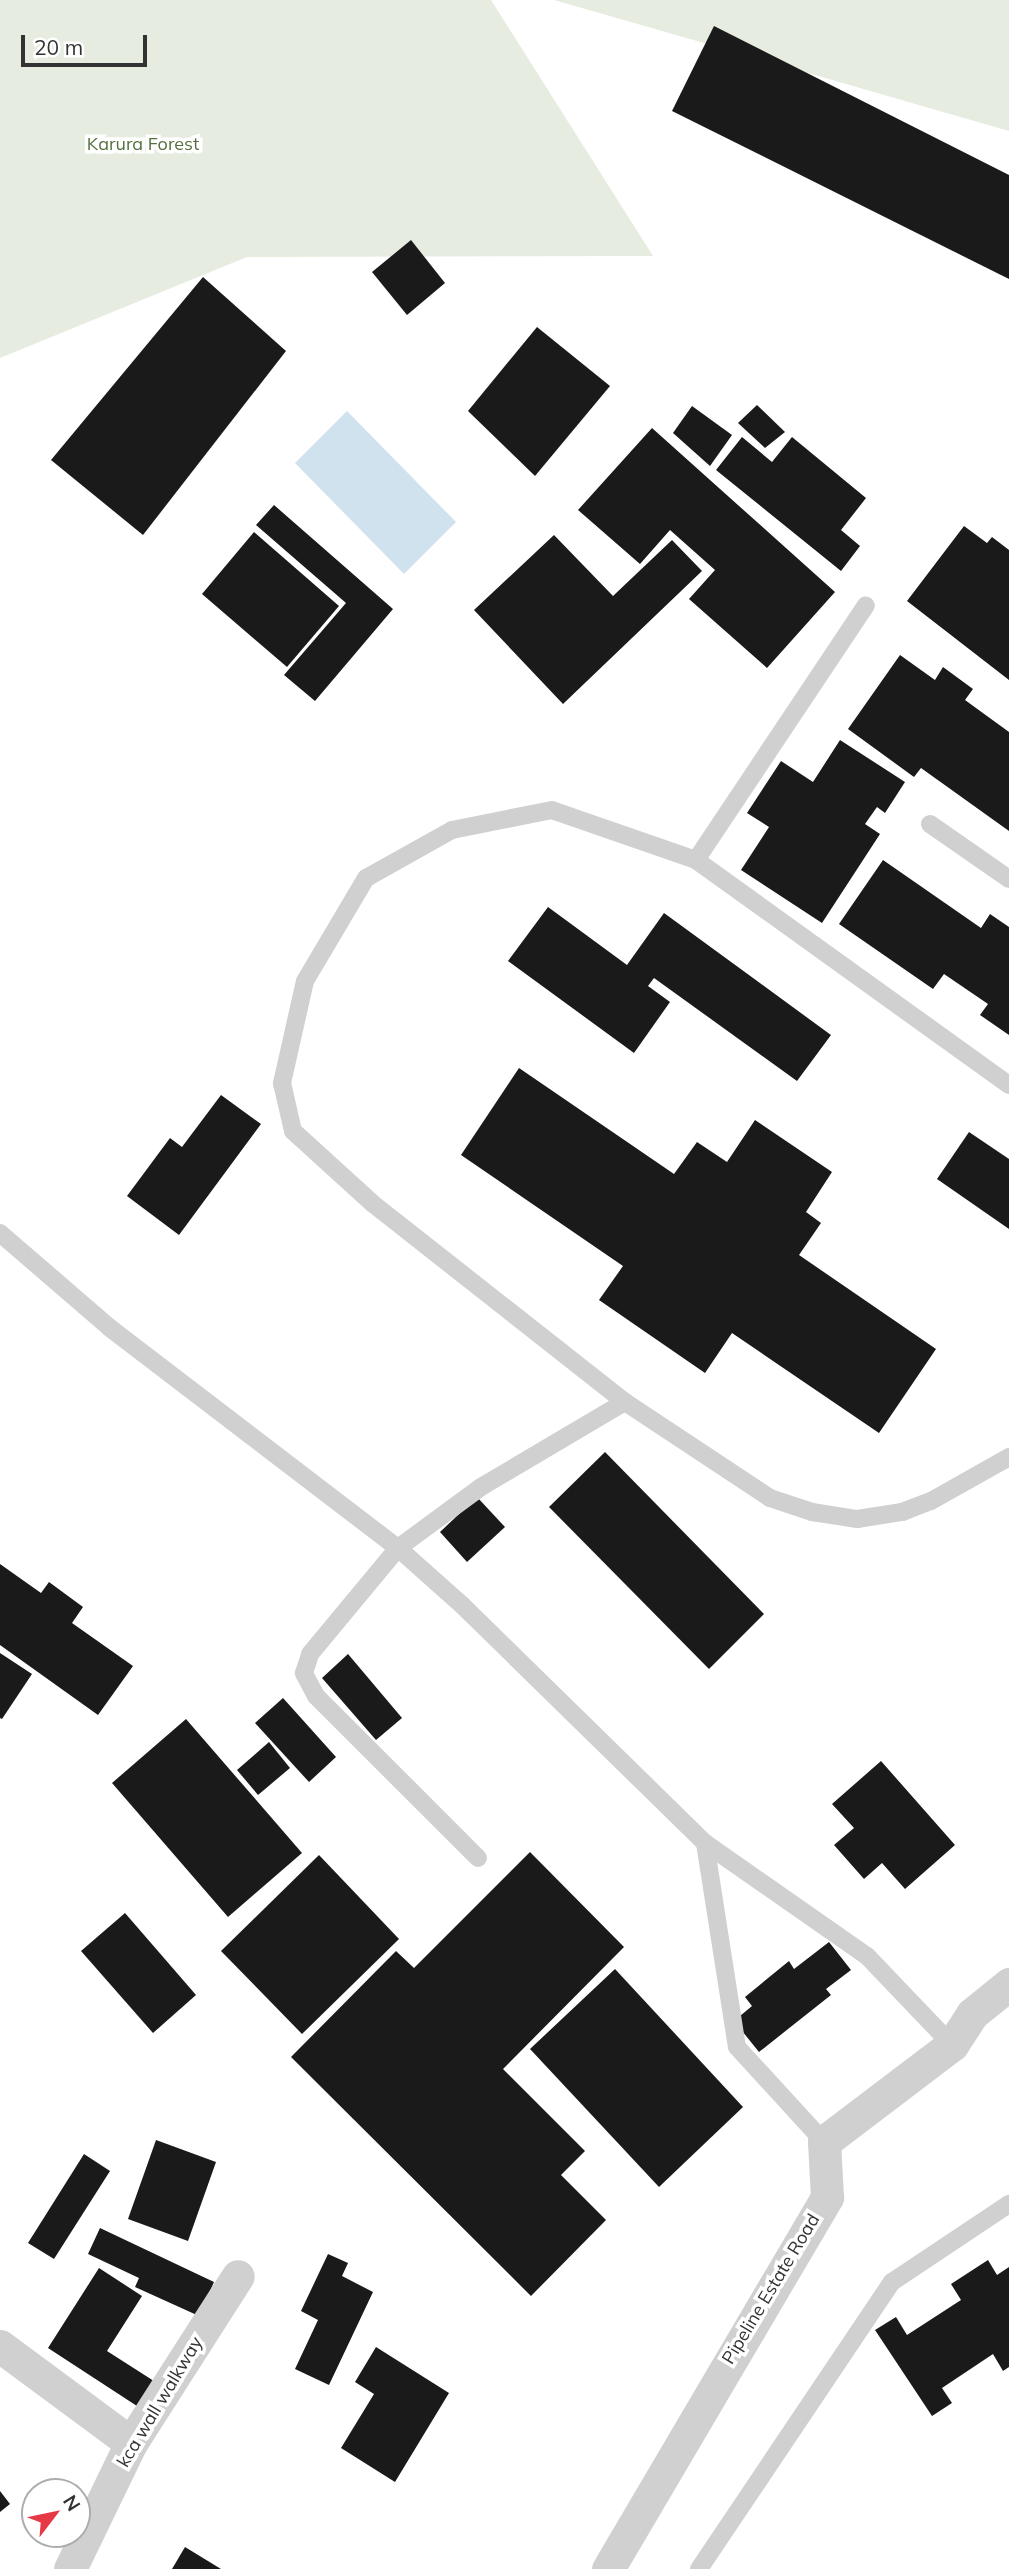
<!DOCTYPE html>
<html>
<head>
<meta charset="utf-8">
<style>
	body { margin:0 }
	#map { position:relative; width:1009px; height:2569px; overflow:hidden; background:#fff; font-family:Mulish,sans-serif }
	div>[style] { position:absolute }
	.green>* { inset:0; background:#e6ecdf }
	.water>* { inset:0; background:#cfe2ee }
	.building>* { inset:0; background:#1a1a1a }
	.service>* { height:18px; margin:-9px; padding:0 9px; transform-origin:9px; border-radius:9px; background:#d0d0d0 }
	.minor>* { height:33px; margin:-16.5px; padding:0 16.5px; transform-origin:16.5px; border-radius:16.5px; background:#d0d0d0 }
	span { translate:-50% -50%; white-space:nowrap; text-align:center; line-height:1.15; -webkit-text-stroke:7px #fff; paint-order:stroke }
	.park-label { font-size:18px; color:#56703f }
	.street-label { font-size:18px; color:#333 }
	.north { position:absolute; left:21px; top:2478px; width:70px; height:70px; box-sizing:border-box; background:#fff; border:2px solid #adadad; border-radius:50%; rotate:58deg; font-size:19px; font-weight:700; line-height:28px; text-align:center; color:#333 }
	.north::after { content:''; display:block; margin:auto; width:24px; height:32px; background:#e63946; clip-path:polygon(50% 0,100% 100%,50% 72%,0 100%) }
	.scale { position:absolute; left:21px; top:35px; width:126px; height:32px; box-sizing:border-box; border:4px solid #333; border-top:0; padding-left:9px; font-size:21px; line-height:24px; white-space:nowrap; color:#333; -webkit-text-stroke:5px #fff; paint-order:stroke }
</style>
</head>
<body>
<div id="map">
	<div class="green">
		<i style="clip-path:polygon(0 0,491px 0,653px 256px,247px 257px,0 358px)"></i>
		<i style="clip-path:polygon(554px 0,1009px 0,1009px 131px,690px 39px)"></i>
	</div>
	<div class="water">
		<i style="clip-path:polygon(347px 411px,456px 522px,404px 574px,295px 463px)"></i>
	</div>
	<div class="building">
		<i style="clip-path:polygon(714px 26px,1009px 175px,1009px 279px,672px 111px)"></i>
		<i style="clip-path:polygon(411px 240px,445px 283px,407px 315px,372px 272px)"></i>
		<i style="clip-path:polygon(203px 277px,286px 351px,143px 535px,51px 460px)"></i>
		<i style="clip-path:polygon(537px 327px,610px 386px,535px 476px,468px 411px)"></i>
		<i style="clip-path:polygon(757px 405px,785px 432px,765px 448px,738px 423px)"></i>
		<i style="clip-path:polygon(692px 406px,732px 435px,710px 466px,673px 433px)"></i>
		<i style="clip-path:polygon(652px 428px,835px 592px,767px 668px,689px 599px,715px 570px,670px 530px,640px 564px,578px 510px)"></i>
		<i style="clip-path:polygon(742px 437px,772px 462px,792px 437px,866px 498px,841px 530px,860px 546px,841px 571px,716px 470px)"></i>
		<i style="clip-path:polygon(274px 505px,393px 609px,315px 701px,284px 675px,346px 603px,256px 525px)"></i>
		<i style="clip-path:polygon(964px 526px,987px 543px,992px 537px,1009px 550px,1009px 680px,907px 601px)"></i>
		<i style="clip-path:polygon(254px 532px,339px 606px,287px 667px,202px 594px)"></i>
		<i style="clip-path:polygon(554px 535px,613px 596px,672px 540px,702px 571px,563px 704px,474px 610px)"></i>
		<i style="clip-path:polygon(900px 655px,935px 680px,943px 667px,973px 689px,965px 700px,1009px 732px,1009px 831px,921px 768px,914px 777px,848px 729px)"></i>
		<i style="clip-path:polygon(840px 740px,905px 782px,885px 813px,877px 807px,865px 824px,880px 834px,822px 923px,741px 870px,769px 827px,747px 813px,781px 761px,813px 782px)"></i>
		<i style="clip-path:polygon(883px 860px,981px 928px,990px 914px,1009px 927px,1009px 1035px,980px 1015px,988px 1004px,944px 974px,933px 989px,839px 924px)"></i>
		<i style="clip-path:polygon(548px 907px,627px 965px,664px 913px,831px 1035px,797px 1081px,654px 978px,648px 986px,670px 1002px,634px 1053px,508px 961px)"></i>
		<i style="clip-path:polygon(519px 1068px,674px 1174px,697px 1142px,727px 1162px,755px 1120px,832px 1172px,806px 1212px,821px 1223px,799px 1255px,936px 1349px,879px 1433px,732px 1333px,705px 1373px,599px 1300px,623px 1266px,461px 1155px)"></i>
		<i style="clip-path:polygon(221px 1095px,261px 1124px,179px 1235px,127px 1196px,170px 1138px,182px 1147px)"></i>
		<i style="clip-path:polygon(969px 1132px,1009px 1159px,1009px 1229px,937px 1179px)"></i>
		<i style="clip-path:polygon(605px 1452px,764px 1614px,709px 1669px,549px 1507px)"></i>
		<i style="clip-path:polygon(477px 1497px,505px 1527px,467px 1562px,440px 1532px)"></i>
		<i style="clip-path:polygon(0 1564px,41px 1593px,49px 1582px,83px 1607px,72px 1623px,133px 1666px,98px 1715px,0 1645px)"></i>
		<i style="clip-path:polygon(0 1653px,32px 1674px,2px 1719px,0 1718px)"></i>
		<i style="clip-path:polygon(348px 1654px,402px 1718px,376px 1740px,322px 1678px)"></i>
		<i style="clip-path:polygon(283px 1698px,336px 1757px,309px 1782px,255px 1723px)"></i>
		<i style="clip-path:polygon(186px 1719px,302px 1853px,228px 1917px,112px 1783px)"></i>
		<i style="clip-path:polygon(269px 1742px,290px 1768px,258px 1795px,237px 1770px)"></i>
		<i style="clip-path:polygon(881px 1761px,955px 1845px,905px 1889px,882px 1863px,864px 1879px,834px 1845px,854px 1828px,832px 1804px)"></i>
		<i style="clip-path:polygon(530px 1852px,624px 1947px,503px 2069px,585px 2151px,561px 2175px,606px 2220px,531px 2296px,291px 2057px,396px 1951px,414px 1968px)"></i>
		<i style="clip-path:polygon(319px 1855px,399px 1939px,302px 2034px,221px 1951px)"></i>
		<i style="clip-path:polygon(125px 1913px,196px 1995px,153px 2033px,81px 1951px)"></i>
		<i style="clip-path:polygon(829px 1942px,851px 1970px,826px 1989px,831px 1995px,759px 2052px,734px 2021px,752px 2006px,745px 1997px,789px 1961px,794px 1969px)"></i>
		<i style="clip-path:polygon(615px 1969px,743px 2107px,659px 2187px,530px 2049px)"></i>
		<i style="clip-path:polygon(156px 2140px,216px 2162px,188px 2241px,128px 2219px)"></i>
		<i style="clip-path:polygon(84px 2154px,110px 2171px,54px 2259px,28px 2243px)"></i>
		<i style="clip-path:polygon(100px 2228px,214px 2282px,199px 2316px,135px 2287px,139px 2278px,88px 2254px)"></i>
		<i style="clip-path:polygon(328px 2254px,348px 2263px,342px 2276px,373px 2292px,329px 2385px,295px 2369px,318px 2320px,301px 2311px)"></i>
		<i style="clip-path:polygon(988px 2260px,997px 2275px,1009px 2267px,1009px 2367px,1003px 2371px,993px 2354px,942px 2388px,952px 2403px,932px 2416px,875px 2330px,896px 2317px,907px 2335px,961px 2300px,951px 2284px)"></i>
		<i style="clip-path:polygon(99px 2268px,142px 2296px,107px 2351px,157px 2383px,140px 2408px,48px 2348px)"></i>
		<i style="clip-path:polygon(376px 2347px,449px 2393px,395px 2482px,341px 2448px,374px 2394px,355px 2382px)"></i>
		<i style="clip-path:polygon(0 2491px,10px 2504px,0 2512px)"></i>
		<i style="clip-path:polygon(185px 2547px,221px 2569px,172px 2569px)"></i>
	</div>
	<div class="service">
		<i style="left:930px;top:824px;width:96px;rotate:34.8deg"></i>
		<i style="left:696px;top:860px;width:306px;rotate:-56.3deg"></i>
		<i style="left:1009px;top:1085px;width:385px;rotate:-144.3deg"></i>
		<i style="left:696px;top:860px;width:152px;rotate:-160.9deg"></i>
		<i style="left:552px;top:810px;width:102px;rotate:168.7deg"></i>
		<i style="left:452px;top:830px;width:98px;rotate:150.8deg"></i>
		<i style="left:366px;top:878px;width:120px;rotate:120.6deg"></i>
		<i style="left:305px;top:981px;width:105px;rotate:102.7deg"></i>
		<i style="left:282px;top:1083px;width:49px;rotate:77.1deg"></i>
		<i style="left:293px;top:1131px;width:107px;rotate:42.3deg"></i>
		<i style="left:372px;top:1203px;width:322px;rotate:38.2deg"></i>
		<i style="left:625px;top:1402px;width:174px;rotate:33.5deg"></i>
		<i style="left:770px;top:1498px;width:44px;rotate:18.4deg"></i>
		<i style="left:812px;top:1512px;width:46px;rotate:8.8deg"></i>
		<i style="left:857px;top:1519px;width:46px;rotate:-8.8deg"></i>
		<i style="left:902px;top:1512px;width:31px;rotate:-21deg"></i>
		<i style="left:931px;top:1501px;width:90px;rotate:-29.4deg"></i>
		<i style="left:0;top:1233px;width:145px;rotate:40.8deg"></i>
		<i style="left:110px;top:1328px;width:362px;rotate:37.4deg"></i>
		<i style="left:398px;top:1548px;width:86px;rotate:41.7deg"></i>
		<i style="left:462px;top:1605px;width:340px;rotate:44.4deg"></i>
		<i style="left:705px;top:1843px;width:198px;rotate:34.9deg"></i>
		<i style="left:867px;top:1956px;width:123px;rotate:46.3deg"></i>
		<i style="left:705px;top:1843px;width:206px;rotate:81.1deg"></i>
		<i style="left:737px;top:2047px;width:129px;rotate:47.5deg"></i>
		<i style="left:478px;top:1858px;width:229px;rotate:-135deg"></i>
		<i style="left:316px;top:1696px;width:26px;rotate:-118deg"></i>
		<i style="left:304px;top:1673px;width:20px;rotate:-72deg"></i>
		<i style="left:310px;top:1654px;width:138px;rotate:-50.3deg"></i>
		<i style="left:398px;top:1548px;width:103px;rotate:-36.3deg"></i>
		<i style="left:481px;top:1487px;width:167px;rotate:-30.6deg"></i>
		<i style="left:699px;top:2569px;width:346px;rotate:-56.1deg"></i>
		<i style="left:892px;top:2282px;width:141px;rotate:-33.7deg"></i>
	</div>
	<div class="minor">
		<i style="left:0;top:2346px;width:163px;rotate:36.5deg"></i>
		<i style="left:70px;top:2569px;width:140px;rotate:-64.2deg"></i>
		<i style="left:131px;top:2443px;width:198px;rotate:-57.4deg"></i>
		<i style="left:608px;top:2569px;width:432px;rotate:-59.5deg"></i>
		<i style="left:827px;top:2197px;width:55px;rotate:-93.1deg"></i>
		<i style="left:824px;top:2142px;width:161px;rotate:-37.2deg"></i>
		<i style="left:952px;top:2045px;width:37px;rotate:-57deg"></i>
		<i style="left:972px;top:2014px;width:48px;rotate:-39deg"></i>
	</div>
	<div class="park-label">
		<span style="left:143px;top:144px">Karura Forest</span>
	</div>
	<div class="street-label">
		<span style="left:771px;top:2289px;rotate:-59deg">Pipeline Estate Road</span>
		<span style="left:160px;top:2402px;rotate:-59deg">kca wall walkway</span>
	</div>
	<div class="north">N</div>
	<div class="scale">20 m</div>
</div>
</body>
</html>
